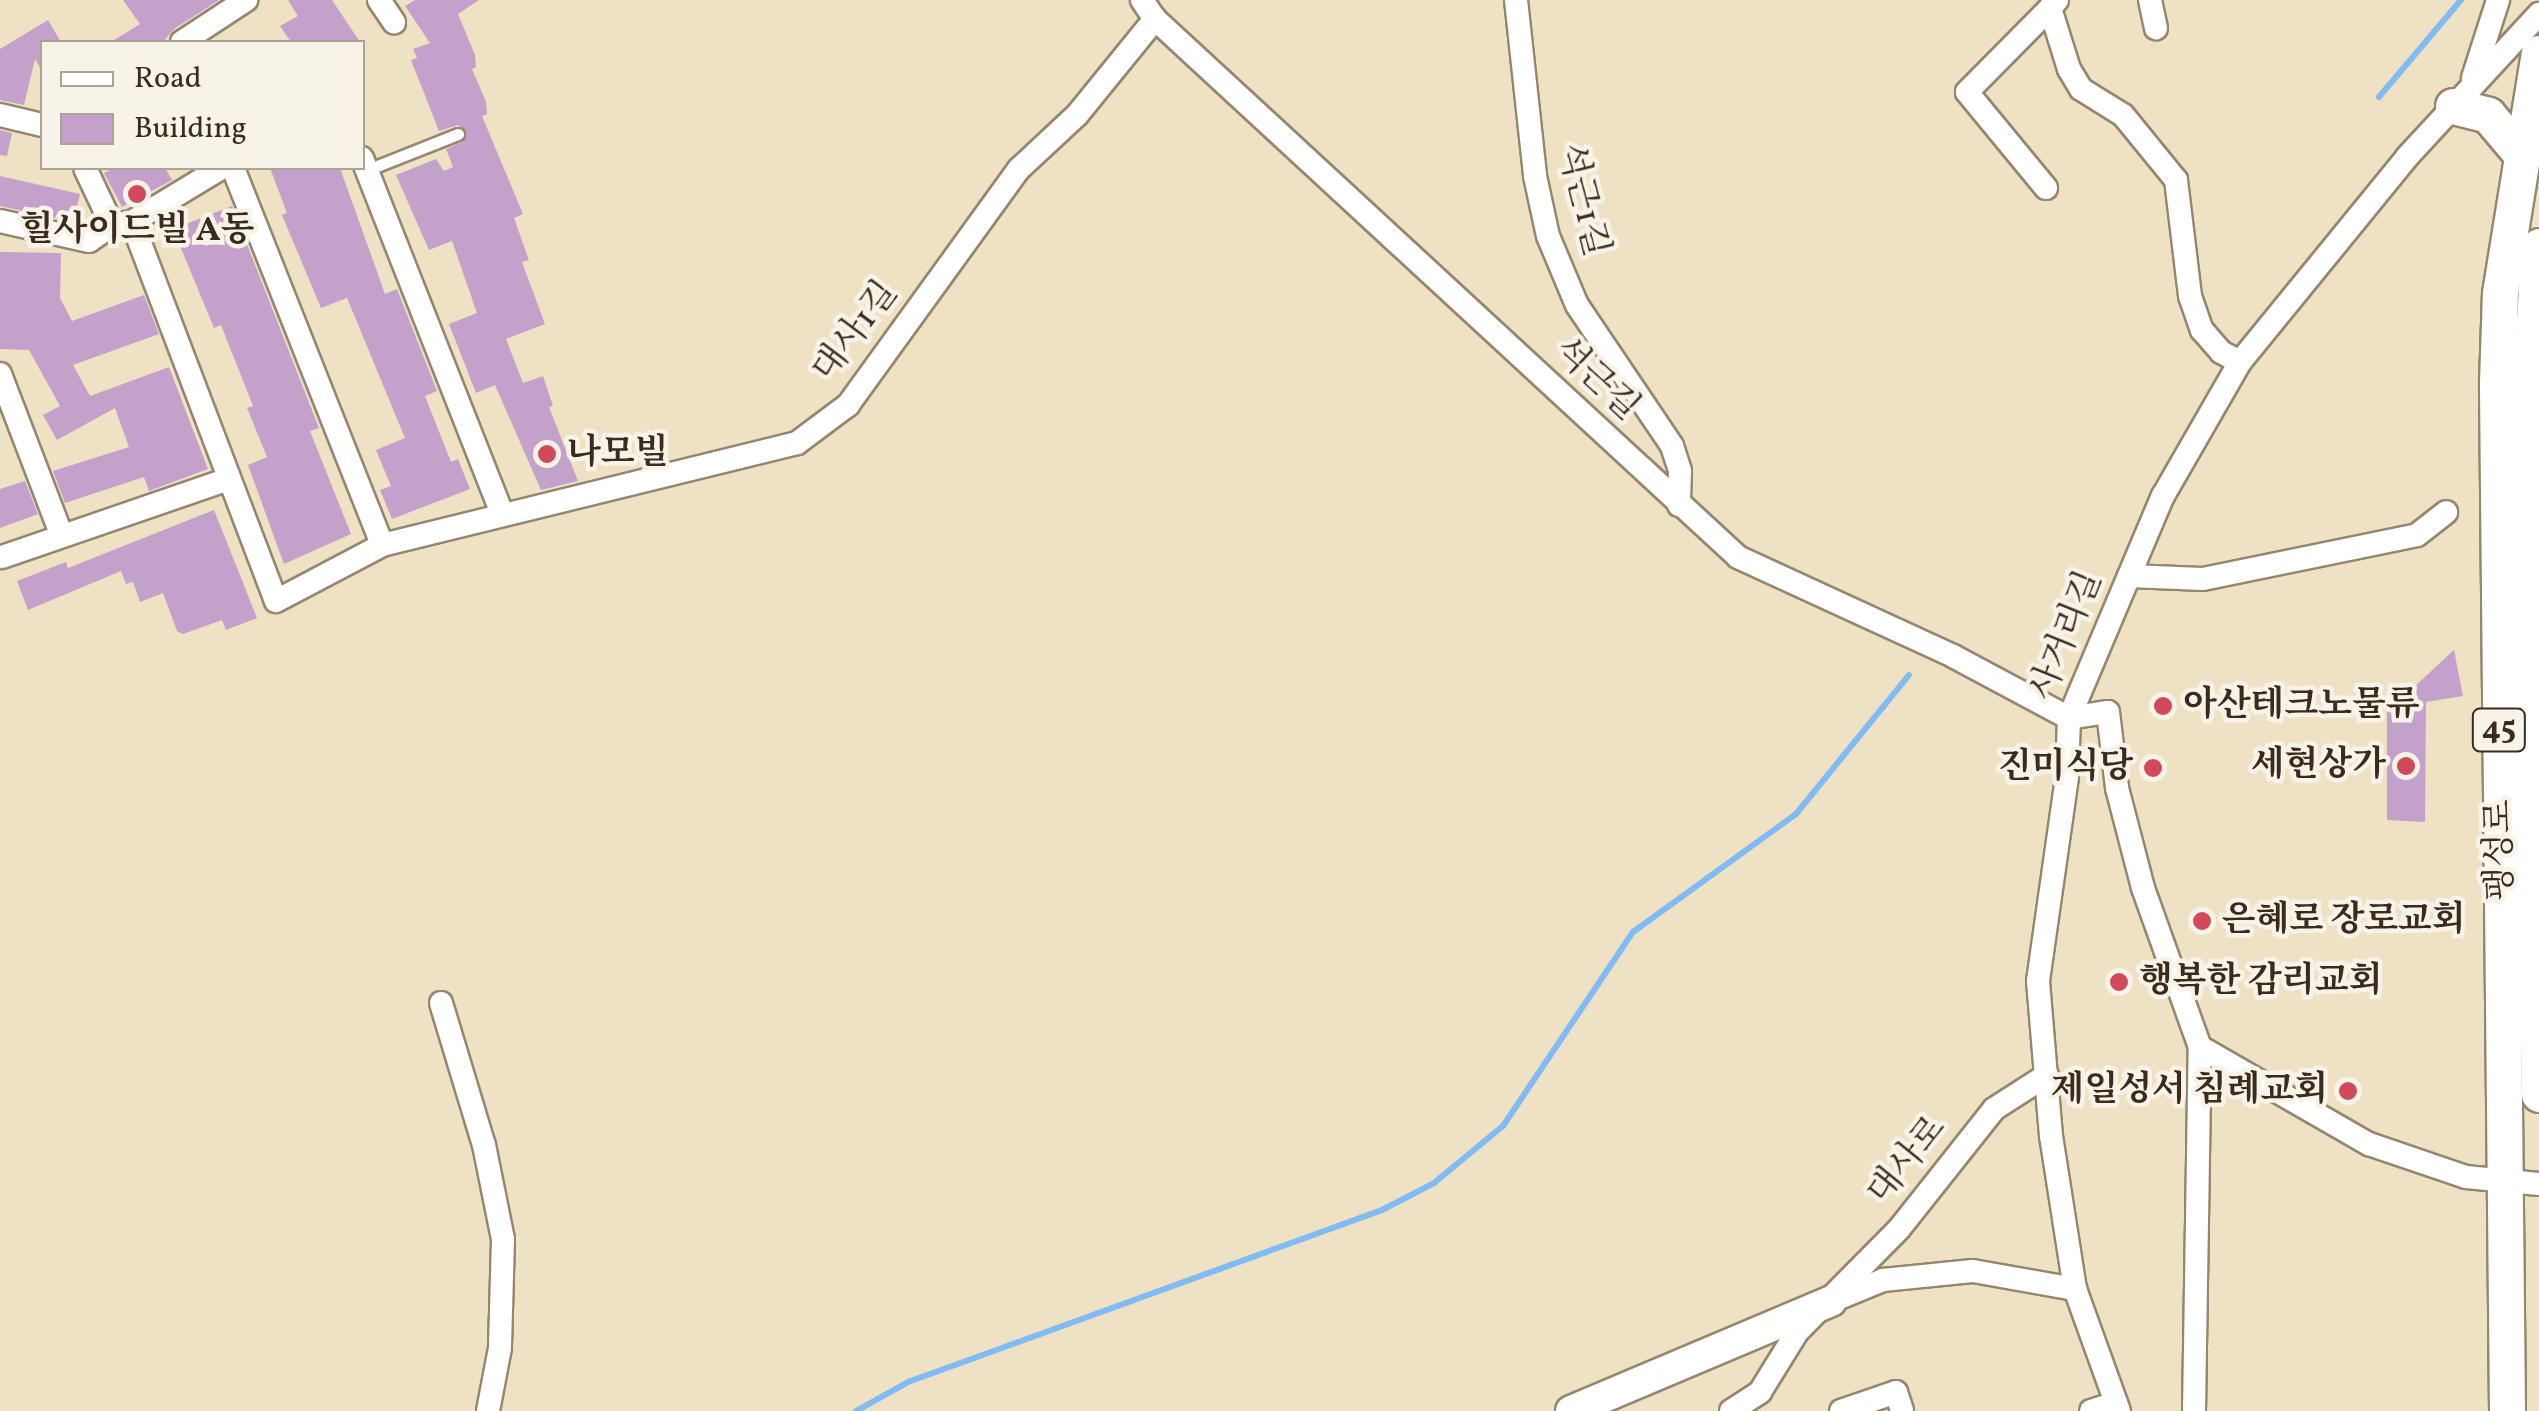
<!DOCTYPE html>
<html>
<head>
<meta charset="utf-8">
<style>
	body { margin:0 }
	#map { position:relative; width:2539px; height:1411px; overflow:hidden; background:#efe1c3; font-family:Vollkorn,"Noto Serif KR",serif }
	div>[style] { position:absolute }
	.stream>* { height:6px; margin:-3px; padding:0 3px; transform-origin:3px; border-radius:3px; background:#80bcf3 }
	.building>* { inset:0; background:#c4a1ca }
	.roads { filter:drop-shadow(2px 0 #958670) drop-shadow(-2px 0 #958670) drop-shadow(0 2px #958670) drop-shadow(0 -2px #958670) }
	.lane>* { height:11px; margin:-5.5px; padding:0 5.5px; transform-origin:5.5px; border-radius:5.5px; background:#fff }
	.street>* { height:22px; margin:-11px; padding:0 11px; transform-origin:11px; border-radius:11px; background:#fff }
	.secondary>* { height:30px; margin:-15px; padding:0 15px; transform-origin:15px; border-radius:15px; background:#fff }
	.primary>* { height:35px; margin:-17.5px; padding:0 17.5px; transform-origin:17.5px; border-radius:17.5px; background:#fff }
	.dots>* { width:28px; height:28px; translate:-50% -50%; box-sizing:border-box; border:5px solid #f7f3e8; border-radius:50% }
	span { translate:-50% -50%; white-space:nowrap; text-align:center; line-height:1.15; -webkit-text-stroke:9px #f7f3e8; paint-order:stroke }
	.shield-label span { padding:2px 8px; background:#f7f3e8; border:2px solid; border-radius:8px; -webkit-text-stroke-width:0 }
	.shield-label { font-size:32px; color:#3b2a1e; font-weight:700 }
	.street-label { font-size:35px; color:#3b2a1e }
	.poi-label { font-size:35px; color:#3b2a1e; font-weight:700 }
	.left { translate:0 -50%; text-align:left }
	.right { translate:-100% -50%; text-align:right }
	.legend { position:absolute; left:40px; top:40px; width:325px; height:130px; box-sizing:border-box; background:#f7f3e8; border:2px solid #aca397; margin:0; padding:12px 18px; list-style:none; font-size:30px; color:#3b2a1e }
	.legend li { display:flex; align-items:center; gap:20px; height:50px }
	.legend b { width:50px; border:2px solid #aca397 }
</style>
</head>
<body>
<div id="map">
	<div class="stream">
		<i style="left:2379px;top:97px;width:127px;rotate:-49.8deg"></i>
		<i style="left:856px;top:1411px;width:60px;rotate:-29.1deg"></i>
		<i style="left:908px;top:1382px;width:504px;rotate:-19.94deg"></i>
		<i style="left:1382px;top:1210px;width:59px;rotate:-27.4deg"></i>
		<i style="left:1434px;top:1183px;width:89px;rotate:-39.6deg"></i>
		<i style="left:1503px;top:1126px;width:234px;rotate:-56.2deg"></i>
		<i style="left:1633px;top:932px;width:201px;rotate:-35.9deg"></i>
		<i style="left:1796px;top:814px;width:179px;rotate:-50.9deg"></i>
	</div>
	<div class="building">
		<i style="clip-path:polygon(123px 0,219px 0,174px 29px,163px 42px,111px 42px,140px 24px)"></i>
		<i style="clip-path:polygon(288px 0,332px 0,360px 42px,291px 42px,280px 26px,298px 16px)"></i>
		<i style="clip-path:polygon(415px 0,479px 0,458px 14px,475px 55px,476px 67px,472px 69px,486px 102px,487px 114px,482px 116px,523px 214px,514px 218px,529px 260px,522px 262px,545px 324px,506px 339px,523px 383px,543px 376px,553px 406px,549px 407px,578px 481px,574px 482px,541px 490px,495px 385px,476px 393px,449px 324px,477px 313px,452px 241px,429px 250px,396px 175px,436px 159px,444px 171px,453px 167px,446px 149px,462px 142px,467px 134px,458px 125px,439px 131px,411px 60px,417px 58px,413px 49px,430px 43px,405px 6px)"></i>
		<i style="clip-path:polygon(48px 20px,61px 42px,42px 42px,42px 71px,35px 59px,24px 105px,0 100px,0 49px)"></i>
		<i style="clip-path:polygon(0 130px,12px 133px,7px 156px,0 155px)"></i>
		<i style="clip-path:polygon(114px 168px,165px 168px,172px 180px,122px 207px,104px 173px)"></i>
		<i style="clip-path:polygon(270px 168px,340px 168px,385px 294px,397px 289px,437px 391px,425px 396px,451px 462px,458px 459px,470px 489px,392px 519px,380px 490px,391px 486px,376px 450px,405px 438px,347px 298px,321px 308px,282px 215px,287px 213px)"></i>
		<i style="clip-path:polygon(0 176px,80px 194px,73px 222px,0 206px)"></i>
		<i style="clip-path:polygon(232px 206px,319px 428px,310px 431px,351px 534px,284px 564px,248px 465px,267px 457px,247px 408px,253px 406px,221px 325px,214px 328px,173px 229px)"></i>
		<i style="clip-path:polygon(0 252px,61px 253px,60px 298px,72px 321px,144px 295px,159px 334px,73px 365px,90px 396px,169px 367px,208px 469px,149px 491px,144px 477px,65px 503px,53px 471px,129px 447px,115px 408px,57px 440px,43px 415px,60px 406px,29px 350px,0 349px)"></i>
		<i style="clip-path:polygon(25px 481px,38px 514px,0 528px,0 489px)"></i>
		<i style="clip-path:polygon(214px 510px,257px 618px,226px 630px,222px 620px,183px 634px,177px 631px,163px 593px,140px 602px,133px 582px,126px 584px,121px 571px,28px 610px,17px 581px,66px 562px,68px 568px)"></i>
		<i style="clip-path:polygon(2454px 650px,2463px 696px,2426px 702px,2425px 822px,2387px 820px,2387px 712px)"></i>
	</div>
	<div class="roads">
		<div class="lane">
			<i style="left:367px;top:170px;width:98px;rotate:-21.6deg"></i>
		</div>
		<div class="street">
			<i style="left:379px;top:0;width:27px;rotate:56deg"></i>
			<i style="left:1142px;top:0;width:23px;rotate:56deg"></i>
			<i style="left:1155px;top:19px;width:793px;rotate:42.7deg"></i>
			<i style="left:1738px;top:557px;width:237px;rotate:24.7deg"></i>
			<i style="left:1953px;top:656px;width:132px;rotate:28.1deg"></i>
			<i style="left:2069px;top:718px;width:39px;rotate:-9deg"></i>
			<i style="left:2108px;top:712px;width:77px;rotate:83.2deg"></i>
			<i style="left:2117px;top:788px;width:103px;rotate:75.4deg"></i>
			<i style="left:2143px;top:888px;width:169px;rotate:70.3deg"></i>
			<i style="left:2200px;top:1047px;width:195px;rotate:29.9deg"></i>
			<i style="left:2369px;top:1144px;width:102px;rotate:18.8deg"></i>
			<i style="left:2466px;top:1177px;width:73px;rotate:5.5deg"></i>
			<i style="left:1516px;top:0;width:177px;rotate:83.8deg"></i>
			<i style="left:1535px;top:176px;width:61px;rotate:77.8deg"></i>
			<i style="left:1548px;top:236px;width:75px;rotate:67.2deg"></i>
			<i style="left:1577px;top:305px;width:170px;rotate:56deg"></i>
			<i style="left:1672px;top:446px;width:26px;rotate:72deg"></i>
			<i style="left:1680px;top:471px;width:34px;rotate:92deg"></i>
			<i style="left:2057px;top:0;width:11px;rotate:131deg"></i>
			<i style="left:2050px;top:8px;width:64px;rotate:72.7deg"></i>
			<i style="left:2069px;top:69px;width:23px;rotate:59deg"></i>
			<i style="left:2081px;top:89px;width:49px;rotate:31.8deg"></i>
			<i style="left:2123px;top:115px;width:84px;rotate:50.8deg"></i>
			<i style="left:2176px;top:180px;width:117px;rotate:83.1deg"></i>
			<i style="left:2190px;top:296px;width:36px;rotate:71deg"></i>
			<i style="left:2202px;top:330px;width:29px;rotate:49deg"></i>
			<i style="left:2221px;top:352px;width:21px;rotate:28deg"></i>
			<i style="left:2150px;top:0;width:29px;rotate:78deg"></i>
			<i style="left:182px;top:42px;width:77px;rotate:-33.3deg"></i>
			<i style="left:2473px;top:78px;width:82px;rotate:-72.2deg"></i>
			<i style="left:0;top:115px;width:43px;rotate:13.4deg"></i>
			<i style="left:362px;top:158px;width:383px;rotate:68.5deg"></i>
			<i style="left:85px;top:168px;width:63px;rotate:64.7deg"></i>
			<i style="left:221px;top:168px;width:104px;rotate:148.8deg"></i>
			<i style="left:132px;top:222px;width:405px;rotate:69.2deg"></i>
			<i style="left:276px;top:601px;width:120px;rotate:-27.8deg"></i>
			<i style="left:382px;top:545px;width:427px;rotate:-13.8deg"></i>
			<i style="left:797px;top:443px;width:64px;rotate:-36.7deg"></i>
			<i style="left:848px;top:405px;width:291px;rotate:-54.1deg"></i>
			<i style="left:1019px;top:169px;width:79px;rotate:-43deg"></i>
			<i style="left:1077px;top:115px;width:124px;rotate:-50.9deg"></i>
			<i style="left:233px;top:168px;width:405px;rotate:68.4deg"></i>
			<i style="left:2046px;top:188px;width:124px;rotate:-129.5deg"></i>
			<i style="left:1967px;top:92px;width:118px;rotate:-45.3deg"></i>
			<i style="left:0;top:221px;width:91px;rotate:12.7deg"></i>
			<i style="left:89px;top:241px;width:28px;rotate:-35deg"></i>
			<i style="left:112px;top:225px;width:20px;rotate:-9deg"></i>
			<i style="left:0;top:374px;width:173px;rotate:69.1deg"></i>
			<i style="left:2px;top:557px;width:240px;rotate:-19deg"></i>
			<i style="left:2129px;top:576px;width:74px;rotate:2.3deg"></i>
			<i style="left:2203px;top:579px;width:218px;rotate:-11.6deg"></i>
			<i style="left:2417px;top:535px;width:37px;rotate:-38deg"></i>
			<i style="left:441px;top:1003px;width:148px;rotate:73.2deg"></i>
			<i style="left:484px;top:1145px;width:96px;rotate:78.6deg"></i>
			<i style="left:503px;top:1239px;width:109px;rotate:91.6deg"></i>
			<i style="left:500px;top:1348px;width:64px;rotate:100.8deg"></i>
			<i style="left:1839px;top:1298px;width:48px;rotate:-22.2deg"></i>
			<i style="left:1883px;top:1280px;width:90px;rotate:-5.7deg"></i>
			<i style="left:1973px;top:1271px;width:104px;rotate:10deg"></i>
			<i style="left:1731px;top:1411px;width:35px;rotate:-33deg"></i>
			<i style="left:1760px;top:1392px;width:70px;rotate:-58.3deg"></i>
			<i style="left:1797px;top:1332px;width:145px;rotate:-45.3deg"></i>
			<i style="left:1899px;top:1229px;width:153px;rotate:-51.6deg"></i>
			<i style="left:1994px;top:1109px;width:63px;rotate:-32.7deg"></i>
			<i style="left:1841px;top:1411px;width:58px;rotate:-19.1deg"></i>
			<i style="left:1896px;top:1392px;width:20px;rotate:72deg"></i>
			<i style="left:2091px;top:1411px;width:26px;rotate:-18deg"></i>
			<i style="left:2119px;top:1411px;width:130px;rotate:-109.8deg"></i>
			<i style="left:2075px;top:1289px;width:155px;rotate:-98.9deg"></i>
			<i style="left:2051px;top:1136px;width:156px;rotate:-94.8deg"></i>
			<i style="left:2038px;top:981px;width:206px;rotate:-81.9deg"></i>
			<i style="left:2067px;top:777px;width:59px;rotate:-88.1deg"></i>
			<i style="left:2069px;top:718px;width:241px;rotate:-67.1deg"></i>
			<i style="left:2163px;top:496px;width:155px;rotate:-60.1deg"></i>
			<i style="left:2240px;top:362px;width:264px;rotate:-50.8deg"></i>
			<i style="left:2407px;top:157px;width:195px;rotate:-47.3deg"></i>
			<i style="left:2194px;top:1411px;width:364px;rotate:-89.1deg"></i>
		</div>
		<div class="secondary">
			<i style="left:1571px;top:1411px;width:282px;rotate:-22.9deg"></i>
		</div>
		<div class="primary">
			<i style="left:2453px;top:106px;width:36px;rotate:14deg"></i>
			<i style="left:2488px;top:115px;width:51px;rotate:49.8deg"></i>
			<i style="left:2539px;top:246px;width:175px;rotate:93.9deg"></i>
			<i style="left:2527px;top:421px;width:673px;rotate:88.98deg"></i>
			<i style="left:2507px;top:1411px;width:1029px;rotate:-90.56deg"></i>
			<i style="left:2497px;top:382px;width:89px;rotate:-88.1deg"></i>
			<i style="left:2500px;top:293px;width:243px;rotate:-80.8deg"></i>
		</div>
	</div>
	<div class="dots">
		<i style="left:137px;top:194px;background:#d1495b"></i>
		<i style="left:547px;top:454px;background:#d1495b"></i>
		<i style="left:2163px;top:706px;background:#d1495b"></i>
		<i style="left:2406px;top:766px;background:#d1495b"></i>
		<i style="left:2153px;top:768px;background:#d1495b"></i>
		<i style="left:2202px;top:921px;background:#d1495b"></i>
		<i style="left:2119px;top:982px;background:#d1495b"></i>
		<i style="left:2348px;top:1091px;background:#d1495b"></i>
	</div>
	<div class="shield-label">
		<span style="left:2499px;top:730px">45</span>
	</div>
	<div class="street-label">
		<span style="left:1582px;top:200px;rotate:76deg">석근1길</span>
		<span style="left:856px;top:332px;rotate:-53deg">대사1길</span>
		<span style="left:1596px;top:380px;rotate:43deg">석근길</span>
		<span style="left:2067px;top:636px;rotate:-68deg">사거리길</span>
		<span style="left:2501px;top:850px;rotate:-91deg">팽성로</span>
		<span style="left:1908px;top:1161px;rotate:-51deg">대사로</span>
	</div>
	<div class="poi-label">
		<span style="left:137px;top:231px">힐사이드빌 A동</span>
		<span class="left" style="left:567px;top:454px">나모빌</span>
		<span class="left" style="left:2183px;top:706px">아산테크노물류</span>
		<span class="right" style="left:2386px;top:766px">세현상가</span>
		<span class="right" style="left:2133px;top:768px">진미식당</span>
		<span class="left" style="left:2222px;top:921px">은혜로 장로교회</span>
		<span class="left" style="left:2139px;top:982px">행복한 감리교회</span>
		<span class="right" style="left:2328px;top:1091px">제일성서 침례교회</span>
	</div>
	<ul class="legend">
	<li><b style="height:12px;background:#fff"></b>Road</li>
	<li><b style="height:28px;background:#c4a1ca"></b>Building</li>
	</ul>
</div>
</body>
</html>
